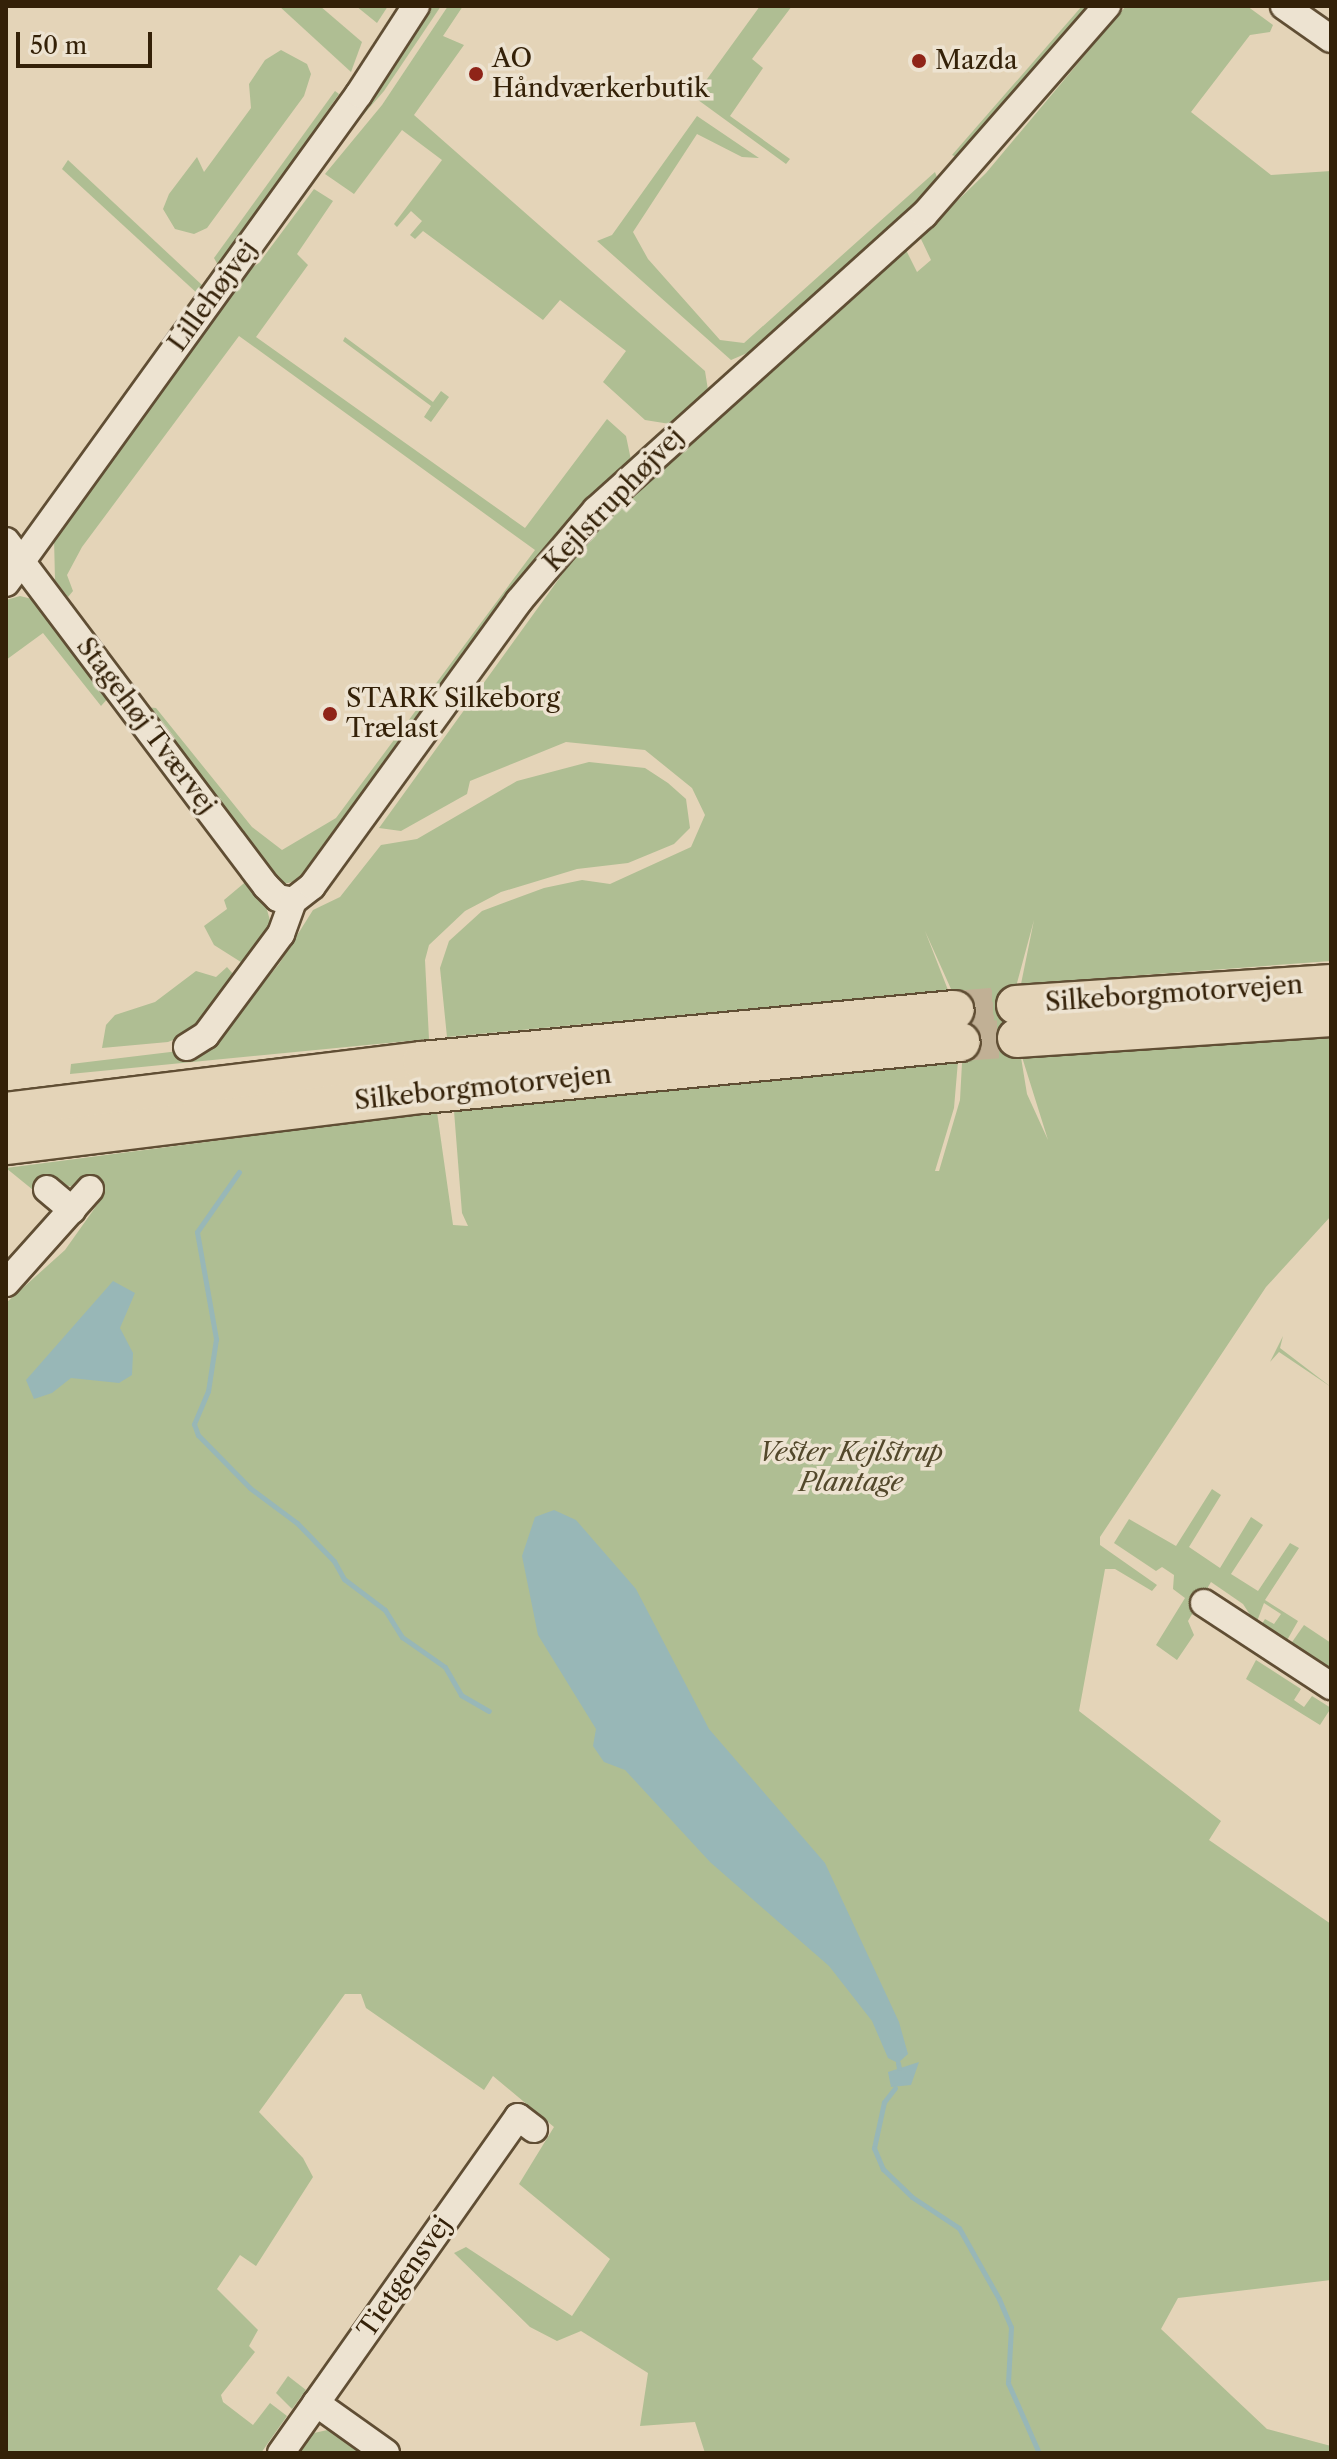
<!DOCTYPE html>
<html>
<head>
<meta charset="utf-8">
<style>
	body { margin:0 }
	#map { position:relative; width:1337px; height:2459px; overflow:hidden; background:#e4d4b8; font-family:"Libre Caslon Text",serif }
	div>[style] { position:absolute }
	.green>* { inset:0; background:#afbe93 }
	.water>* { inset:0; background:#98b7b7 }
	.stream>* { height:5px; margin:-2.5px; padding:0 2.5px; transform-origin:2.5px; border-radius:2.5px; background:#98b7b7 }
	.highway-tunnel>* { height:38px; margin-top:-19px; transform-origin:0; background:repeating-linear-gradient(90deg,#c1b095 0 38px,transparent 0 57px) }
	.roads { filter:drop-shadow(2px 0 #604e34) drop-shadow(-2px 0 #604e34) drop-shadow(0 2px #604e34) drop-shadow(0 -2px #604e34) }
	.minor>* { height:26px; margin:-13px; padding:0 13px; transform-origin:13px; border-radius:13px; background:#ede3d1 }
	.highway>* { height:38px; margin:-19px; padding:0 19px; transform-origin:19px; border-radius:19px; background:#e4d4b8 }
	.dots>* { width:22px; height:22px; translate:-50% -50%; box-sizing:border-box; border:4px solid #ede3d1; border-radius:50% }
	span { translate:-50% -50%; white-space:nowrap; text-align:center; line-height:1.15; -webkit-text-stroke:7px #ede3d1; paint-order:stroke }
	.poi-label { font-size:26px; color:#342108 }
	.left { translate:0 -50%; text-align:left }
	.street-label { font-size:26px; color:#342108 }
	.park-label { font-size:26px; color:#53482b; font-style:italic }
	.frame { position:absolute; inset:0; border:8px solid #342108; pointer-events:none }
	.scale { position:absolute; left:16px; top:32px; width:136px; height:36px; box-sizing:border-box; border:4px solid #342108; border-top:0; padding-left:10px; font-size:24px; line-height:28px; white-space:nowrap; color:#342108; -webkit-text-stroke:6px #ede3d1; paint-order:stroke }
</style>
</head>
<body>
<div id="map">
	<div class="green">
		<i style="clip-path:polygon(279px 6px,320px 6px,362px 42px,351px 72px)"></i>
		<i style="clip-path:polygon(356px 6px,388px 6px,377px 23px)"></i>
		<i style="clip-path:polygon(429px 6px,441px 6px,384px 91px,335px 147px)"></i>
		<i style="clip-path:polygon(448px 6px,463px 6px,443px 36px,464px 45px,414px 115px,705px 371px,708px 390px,670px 424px,645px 420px,603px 382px,626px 351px,560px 300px,543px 320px,423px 231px,415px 239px,410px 235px,422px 221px,411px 211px,397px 227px,394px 224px,442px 160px,402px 130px,354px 194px,325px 174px,382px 105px)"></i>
		<i style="clip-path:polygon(760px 6px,792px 6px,752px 59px,763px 68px,730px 116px,790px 159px,786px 164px,694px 97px)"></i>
		<i style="clip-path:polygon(1082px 6px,1094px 6px,961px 159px,952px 155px)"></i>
		<i style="clip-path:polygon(1126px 6px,1247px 6px,1273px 25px,1270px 32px,1250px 35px,1191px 112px,1271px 175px,1331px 171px,1331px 961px,1021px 984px,1034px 920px,1017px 983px,1015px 1021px,1027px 1094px,1048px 1140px,1022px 1057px,1331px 1035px,1331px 1216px,1266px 1287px,1100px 1537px,1100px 1545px,1157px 1585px,1152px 1591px,1115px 1569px,1105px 1569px,1079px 1711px,1221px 1821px,1209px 1840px,1331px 1924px,1331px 2280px,1178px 2298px,1161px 2329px,1267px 2429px,1331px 2446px,1330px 2453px,705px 2453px,695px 2422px,640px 2426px,648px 2373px,581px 2331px,557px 2341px,530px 2327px,454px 2253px,466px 2247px,572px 2316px,610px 2259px,519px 2184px,554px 2127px,493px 2076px,484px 2090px,366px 2008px,361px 1994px,345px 1994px,259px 2112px,303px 2158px,313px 2177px,256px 2266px,240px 2255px,217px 2289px,258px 2330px,249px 2346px,255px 2352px,221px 2395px,223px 2402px,253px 2425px,270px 2403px,287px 2416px,261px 2453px,6px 2453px,6px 1303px,65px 1250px,104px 1195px,83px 1177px,74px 1187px,48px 1182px,38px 1194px,6px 1168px,437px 1112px,453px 1225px,468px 1226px,462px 1213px,454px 1111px,958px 1061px,954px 1108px,935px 1171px,939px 1171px,960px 1100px,962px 1063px,951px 989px,925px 931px,948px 990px,447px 1037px,440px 968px,449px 941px,482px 911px,544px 888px,582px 880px,610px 884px,691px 847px,705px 815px,692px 788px,645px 750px,566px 742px,470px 781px,467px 794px,401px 831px,379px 828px,579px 551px,646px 478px,825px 325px,905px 248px,917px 272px,931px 260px,920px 237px,986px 173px)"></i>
		<i style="clip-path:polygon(281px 50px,307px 64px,311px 74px,304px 96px,207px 228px,194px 234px,175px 229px,163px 209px,169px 194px,197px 157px,204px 172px,251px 108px,249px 84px,265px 60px)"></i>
		<i style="clip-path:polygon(335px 91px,339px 94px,219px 267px,214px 258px)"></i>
		<i style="clip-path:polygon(697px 116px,759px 158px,742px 157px,697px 134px,633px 232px,648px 259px,720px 340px,744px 343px,935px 172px,940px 185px,752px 351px,731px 360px,597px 241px,612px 235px)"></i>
		<i style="clip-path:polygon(68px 160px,202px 285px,199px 295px,62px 169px)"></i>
		<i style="clip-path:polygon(314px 189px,333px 201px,297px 254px,308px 265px,256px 337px,525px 528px,607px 419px,626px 436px,631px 460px,304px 879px,284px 884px,220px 810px,223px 804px,145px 707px,156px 708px,252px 827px,282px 850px,336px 818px,535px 550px,239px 336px,82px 547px,67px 575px,73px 591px,68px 597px,55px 580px,54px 538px,238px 277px,259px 263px)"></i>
		<i style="clip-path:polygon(345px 337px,433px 402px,441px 391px,449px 397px,431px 422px,424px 417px,431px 406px,343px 341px)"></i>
		<i style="clip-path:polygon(20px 596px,32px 599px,50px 616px,110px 696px,101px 706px,43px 633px,6px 660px,6px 600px)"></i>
		<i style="clip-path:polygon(589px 762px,645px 768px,668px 783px,686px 799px,690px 828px,674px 844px,628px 863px,577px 869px,501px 892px,465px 911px,429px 945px,425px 960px,429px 1039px,70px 1074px,71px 1064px,187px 1050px,217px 1040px,279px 964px,313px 910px,340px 897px,381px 845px,417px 839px,517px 781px)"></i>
		<i style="clip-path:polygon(249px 879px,264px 899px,271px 924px,244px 964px,214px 945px,204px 926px,227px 909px,224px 900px)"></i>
		<i style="clip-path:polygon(227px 967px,234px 975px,188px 1034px,168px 1042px,102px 1048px,106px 1025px,115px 1015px,155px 1002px,196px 971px,216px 977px)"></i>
		<i style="clip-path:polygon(1283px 1336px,1280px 1348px,1331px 1387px,1279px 1352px,1270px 1362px)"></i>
		<i style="clip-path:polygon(1212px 1489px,1221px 1495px,1189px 1547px,1220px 1568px,1251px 1517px,1263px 1525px,1231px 1574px,1258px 1591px,1290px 1543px,1299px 1548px,1265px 1600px,1298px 1621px,1286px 1642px,1260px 1627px,1265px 1619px,1274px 1624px,1281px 1614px,1264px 1603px,1256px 1624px,1243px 1604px,1211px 1582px,1188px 1621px,1194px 1635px,1177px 1660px,1156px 1645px,1185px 1598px,1173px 1589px,1174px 1575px,1162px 1567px,1156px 1571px,1114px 1543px,1129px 1519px,1176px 1546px)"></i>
		<i style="clip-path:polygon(1304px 1625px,1331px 1643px,1331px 1672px,1290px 1645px)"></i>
		<i style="clip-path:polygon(1256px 1660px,1301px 1689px,1294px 1700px,1304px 1707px,1312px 1696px,1331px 1708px,1320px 1725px,1246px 1679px)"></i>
		<i style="clip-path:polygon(288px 2376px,306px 2390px,292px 2409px,276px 2393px)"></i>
		<i style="clip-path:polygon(332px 2429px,366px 2453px,292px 2453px,305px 2435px)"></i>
	</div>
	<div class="water">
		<i style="clip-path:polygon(113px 1281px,135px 1293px,120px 1328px,133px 1353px,132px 1375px,119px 1383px,71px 1378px,52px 1393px,34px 1399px,26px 1380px)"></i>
		<i style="clip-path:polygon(554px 1510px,576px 1520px,636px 1589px,709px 1729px,825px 1863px,899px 2022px,908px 2054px,898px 2063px,888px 2058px,872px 2021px,829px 1966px,710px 1862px,625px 1770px,604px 1762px,593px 1746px,596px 1729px,538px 1635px,522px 1556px,535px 1517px)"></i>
		<i style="clip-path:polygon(919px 2062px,911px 2085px,891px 2087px,888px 2072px)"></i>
	</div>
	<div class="stream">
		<i style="left:239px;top:1172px;width:73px;rotate:125deg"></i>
		<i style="left:197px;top:1232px;width:109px;rotate:79.9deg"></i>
		<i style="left:216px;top:1339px;width:53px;rotate:98.7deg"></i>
		<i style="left:208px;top:1391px;width:36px;rotate:113deg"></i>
		<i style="left:194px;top:1424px;width:12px;rotate:70deg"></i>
		<i style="left:198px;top:1435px;width:74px;rotate:45.5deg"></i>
		<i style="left:250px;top:1488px;width:59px;rotate:36.7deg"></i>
		<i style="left:297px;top:1523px;width:53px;rotate:45.8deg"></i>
		<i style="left:334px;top:1561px;width:21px;rotate:61deg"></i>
		<i style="left:344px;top:1579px;width:51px;rotate:37.1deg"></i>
		<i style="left:385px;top:1610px;width:32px;rotate:58deg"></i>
		<i style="left:402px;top:1637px;width:52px;rotate:34.9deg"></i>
		<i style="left:445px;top:1667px;width:32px;rotate:60deg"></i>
		<i style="left:461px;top:1695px;width:32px;rotate:30deg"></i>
		<i style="left:898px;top:2063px;width:5px;rotate:79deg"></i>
		<i style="left:895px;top:2088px;width:18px;rotate:128deg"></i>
		<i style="left:884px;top:2102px;width:47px;rotate:102.3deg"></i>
		<i style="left:874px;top:2148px;width:23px;rotate:67deg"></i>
		<i style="left:883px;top:2169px;width:40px;rotate:44deg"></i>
		<i style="left:912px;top:2197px;width:56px;rotate:33.4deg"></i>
		<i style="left:959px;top:2228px;width:81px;rotate:60.6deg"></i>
		<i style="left:999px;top:2299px;width:30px;rotate:67deg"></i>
		<i style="left:1011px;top:2327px;width:56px;rotate:93.1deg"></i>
		<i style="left:1008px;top:2383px;width:77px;rotate:66.1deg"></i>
	</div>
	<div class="highway-tunnel">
		<i style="left:955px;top:1010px;width:61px;rotate:-4.7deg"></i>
		<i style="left:960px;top:1042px;width:57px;rotate:-4deg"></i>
	</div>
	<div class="roads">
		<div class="minor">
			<i style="left:1284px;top:6px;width:57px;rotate:35.1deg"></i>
			<i style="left:6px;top:541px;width:432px;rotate:53deg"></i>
			<i style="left:266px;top:886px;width:17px;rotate:45deg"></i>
			<i style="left:278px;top:898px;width:15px;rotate:11deg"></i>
			<i style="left:6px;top:583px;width:603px;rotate:-54.18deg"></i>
			<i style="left:359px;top:94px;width:105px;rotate:-57.1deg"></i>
			<i style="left:187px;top:1047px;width:22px;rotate:-32deg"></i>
			<i style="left:206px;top:1035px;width:126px;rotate:-53.4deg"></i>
			<i style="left:281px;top:934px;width:35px;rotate:-70deg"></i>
			<i style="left:293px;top:901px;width:24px;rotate:-38deg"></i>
			<i style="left:312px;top:886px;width:352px;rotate:-54deg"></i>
			<i style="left:519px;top:601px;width:119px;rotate:-49.8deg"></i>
			<i style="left:596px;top:510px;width:441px;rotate:-42deg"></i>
			<i style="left:924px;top:215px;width:278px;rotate:-48.8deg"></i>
			<i style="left:47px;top:1189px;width:33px;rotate:40deg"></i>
			<i style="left:6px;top:1283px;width:126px;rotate:-48.2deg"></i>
			<i style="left:1204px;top:1603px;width:152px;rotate:33.2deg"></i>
			<i style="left:316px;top:2403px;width:86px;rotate:35.5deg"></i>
			<i style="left:281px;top:2453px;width:411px;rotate:-54.8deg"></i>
			<i style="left:518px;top:2117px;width:20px;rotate:37deg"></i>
		</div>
		<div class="highway">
			<i style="left:1016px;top:1005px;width:316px;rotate:-3.8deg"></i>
			<i style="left:1017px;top:1038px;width:315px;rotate:-3.8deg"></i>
			<i style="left:6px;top:1112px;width:419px;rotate:-7deg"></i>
			<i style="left:422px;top:1061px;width:535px;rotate:-5.47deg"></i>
			<i style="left:6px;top:1145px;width:420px;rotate:-7deg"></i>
			<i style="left:423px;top:1094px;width:540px;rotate:-5.53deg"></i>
		</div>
	</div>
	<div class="dots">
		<i style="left:919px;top:61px;background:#8f2418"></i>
		<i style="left:476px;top:74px;background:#8f2418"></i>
		<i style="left:330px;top:714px;background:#8f2418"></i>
	</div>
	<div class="poi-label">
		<span class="left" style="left:492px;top:74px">AO<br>Håndværkerbutik</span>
		<span class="left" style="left:935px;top:61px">Mazda</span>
		<span class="left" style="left:346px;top:714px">STARK Silkeborg<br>Trælast</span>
	</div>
	<div class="street-label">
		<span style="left:213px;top:296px;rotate:-54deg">Lillehøjvej</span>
		<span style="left:614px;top:500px;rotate:-46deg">Kejlstruphøjvej</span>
		<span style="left:146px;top:726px;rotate:53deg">Stagehøj Tværvej</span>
		<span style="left:1174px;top:994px;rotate:-4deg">Silkeborgmotorvejen</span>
		<span style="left:483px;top:1088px;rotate:-6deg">Silkeborgmotorvejen</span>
		<span style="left:405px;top:2277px;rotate:-55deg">Tietgensvej</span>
	</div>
	<div class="park-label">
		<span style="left:851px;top:1468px">Vester Kejlstrup<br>Plantage</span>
	</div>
	<div class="frame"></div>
	<div class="scale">50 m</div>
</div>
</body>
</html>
